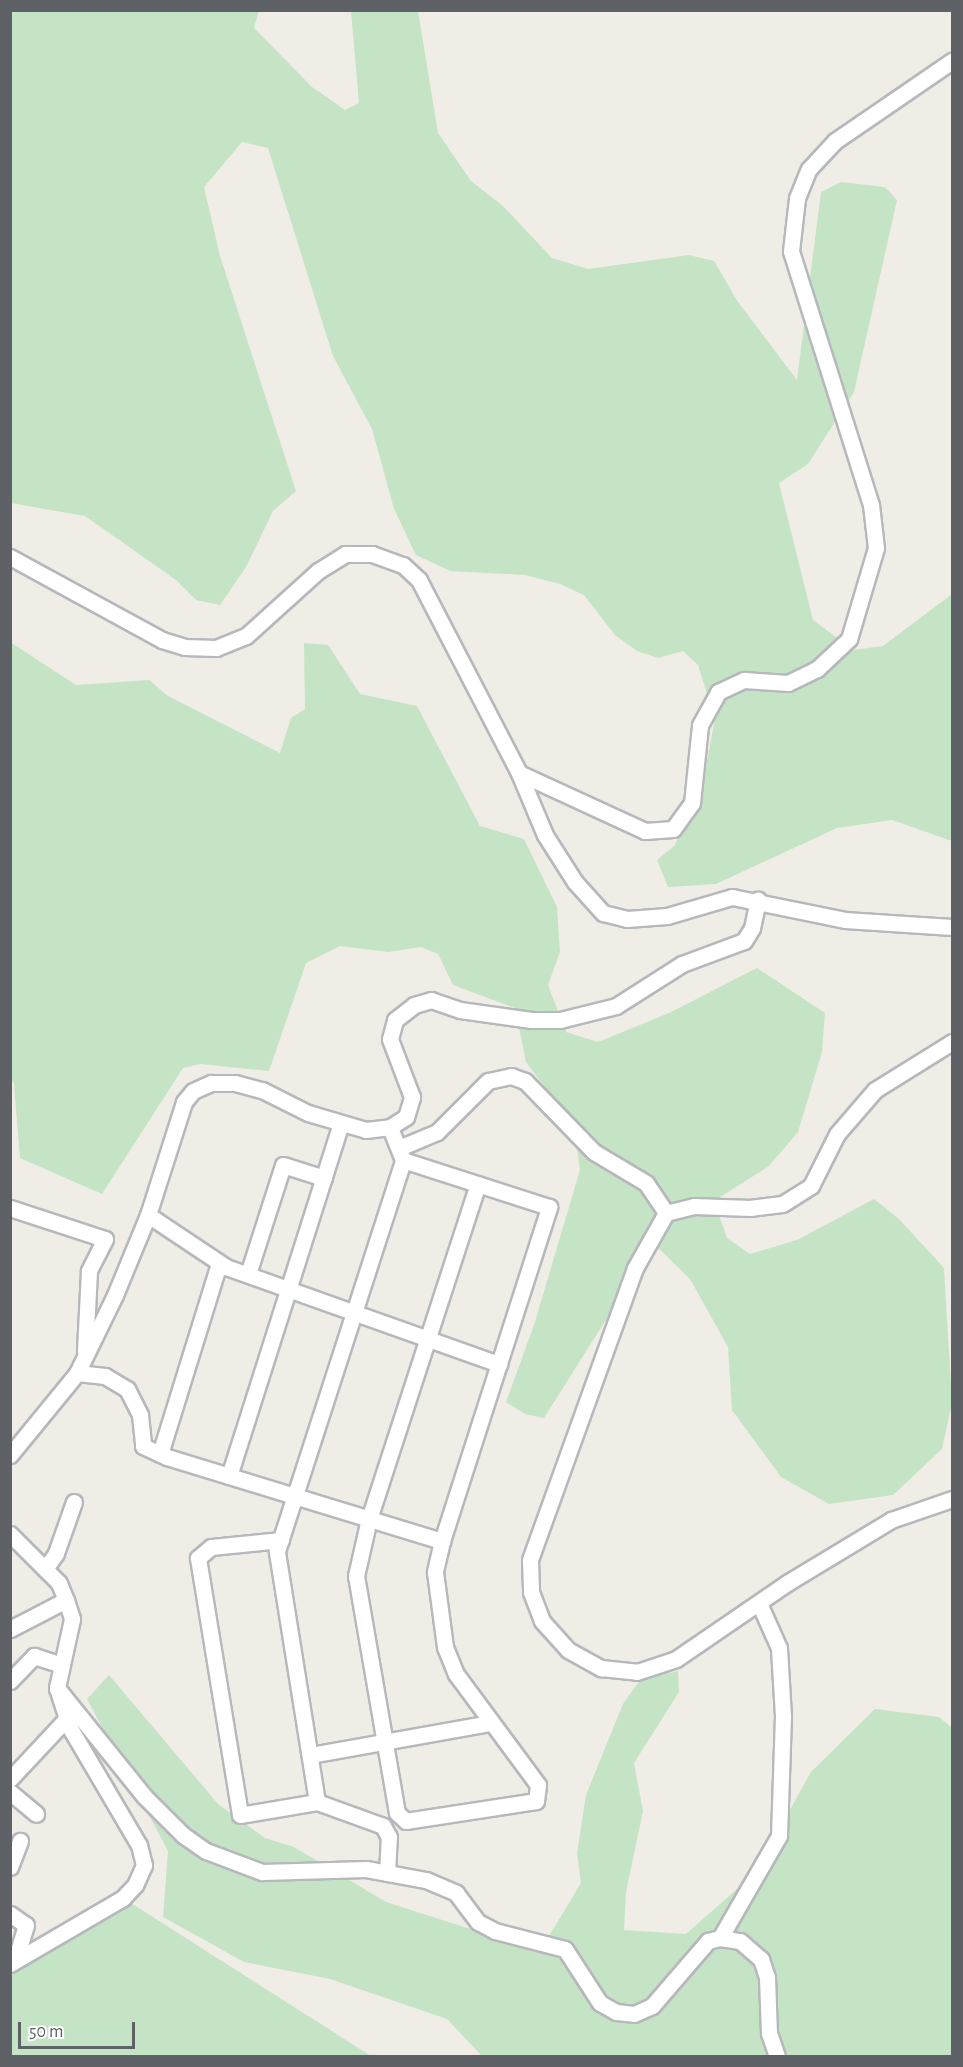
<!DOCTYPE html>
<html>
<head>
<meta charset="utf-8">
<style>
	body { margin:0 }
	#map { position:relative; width:963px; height:2067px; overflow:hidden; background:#efede6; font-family:"Alegreya Sans",sans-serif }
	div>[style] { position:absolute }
	.green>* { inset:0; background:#c5e4c5 }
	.roads { filter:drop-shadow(2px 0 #b6b8bb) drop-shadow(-2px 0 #b6b8bb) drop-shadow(0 2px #b6b8bb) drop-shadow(0 -2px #b6b8bb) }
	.minor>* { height:15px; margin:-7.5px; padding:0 7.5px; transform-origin:7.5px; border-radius:7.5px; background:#fff }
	span { translate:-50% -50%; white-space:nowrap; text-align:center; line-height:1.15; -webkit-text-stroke:5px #fff; paint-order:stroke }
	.frame { position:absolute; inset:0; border:12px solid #5e6165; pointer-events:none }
	.scale { position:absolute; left:18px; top:2022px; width:117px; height:27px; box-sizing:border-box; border:3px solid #5e6165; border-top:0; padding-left:8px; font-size:18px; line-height:21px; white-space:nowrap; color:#5e6165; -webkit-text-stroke:4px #fff; paint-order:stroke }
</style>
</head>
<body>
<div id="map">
	<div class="green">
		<i style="clip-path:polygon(67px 10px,259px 11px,254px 28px,312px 87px,345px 110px,359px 103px,351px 11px,418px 11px,438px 133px,471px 181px,503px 206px,552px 258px,588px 269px,689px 255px,714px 261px,738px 302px,797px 380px,821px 192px,841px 182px,885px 187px,897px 200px,854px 392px,808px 464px,779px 483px,813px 620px,853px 650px,883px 646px,952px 594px,952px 841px,892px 820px,837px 828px,716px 884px,668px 887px,657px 860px,674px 846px,700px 797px,715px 719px,698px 665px,683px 651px,658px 658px,637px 651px,615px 635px,584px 595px,560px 584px,525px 575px,450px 571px,416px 555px,394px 509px,372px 429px,333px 356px,268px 148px,242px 142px,204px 187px,220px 256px,296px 491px,273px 511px,246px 567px,220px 605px,196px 600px,176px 580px,85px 516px,11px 503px,11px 11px)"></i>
		<i style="clip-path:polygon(10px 642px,76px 685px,149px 680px,168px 696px,280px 753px,291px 718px,305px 709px,304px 643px,328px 645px,360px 694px,417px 706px,480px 826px,524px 839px,557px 907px,560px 952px,548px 985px,566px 1032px,598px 1042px,669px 1013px,757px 968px,825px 1013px,822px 1052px,798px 1132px,769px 1166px,714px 1201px,727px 1238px,750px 1254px,797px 1240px,874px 1199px,899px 1219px,944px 1268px,952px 1403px,942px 1449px,893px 1495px,829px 1504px,781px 1477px,732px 1410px,728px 1347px,690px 1279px,646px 1236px,609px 1315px,544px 1418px,525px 1414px,506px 1402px,534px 1325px,580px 1170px,576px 1140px,568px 1118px,526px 1062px,515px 1008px,453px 985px,438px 954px,421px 947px,388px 952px,340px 946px,306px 963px,269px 1071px,200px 1064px,183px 1068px,102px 1194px,20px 1158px,14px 1084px,10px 1078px)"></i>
		<i style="clip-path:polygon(678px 1671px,679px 1692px,634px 1763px,643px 1811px,626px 1892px,624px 1930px,686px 1934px,754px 1874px,811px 1772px,875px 1709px,939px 1717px,952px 1728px,952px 2056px,482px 2056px,447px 2019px,330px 1979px,244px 1962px,163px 1917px,168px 1851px,87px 1699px,109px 1675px,218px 1804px,265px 1838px,294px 1847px,386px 1902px,526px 1947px,546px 1941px,581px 1883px,577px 1853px,586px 1795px,623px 1704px,640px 1680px)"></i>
		<i style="clip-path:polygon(123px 1898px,371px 2056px,11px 2056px,10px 1978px,29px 1954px)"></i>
	</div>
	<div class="roads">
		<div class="minor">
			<i style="left:10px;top:557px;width:173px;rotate:28.6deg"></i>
			<i style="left:162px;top:640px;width:24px;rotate:17deg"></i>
			<i style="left:185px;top:647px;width:31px;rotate:2deg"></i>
			<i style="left:216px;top:648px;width:32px;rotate:-22deg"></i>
			<i style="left:246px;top:636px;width:97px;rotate:-42.1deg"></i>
			<i style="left:318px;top:571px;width:32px;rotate:-32deg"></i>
			<i style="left:345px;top:554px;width:27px"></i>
			<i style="left:372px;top:554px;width:33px;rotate:20deg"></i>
			<i style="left:403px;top:565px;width:22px;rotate:43deg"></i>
			<i style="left:419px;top:580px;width:217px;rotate:62.6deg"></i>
			<i style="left:519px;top:773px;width:67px;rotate:67.2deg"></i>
			<i style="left:545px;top:835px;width:56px;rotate:57.4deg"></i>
			<i style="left:575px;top:882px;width:42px;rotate:47.9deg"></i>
			<i style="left:603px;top:913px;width:25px;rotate:14deg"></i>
			<i style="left:627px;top:919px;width:40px;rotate:-4.3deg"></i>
			<i style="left:667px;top:916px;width:68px;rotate:-16.3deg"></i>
			<i style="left:732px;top:897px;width:115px;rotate:11.5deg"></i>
			<i style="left:845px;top:920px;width:107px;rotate:3.7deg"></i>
			<i style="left:519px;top:773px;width:139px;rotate:24.7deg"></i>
			<i style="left:645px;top:831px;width:28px;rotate:-4deg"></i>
			<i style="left:673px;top:829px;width:32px;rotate:-54deg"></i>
			<i style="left:692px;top:803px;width:78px;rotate:-84.1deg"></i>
			<i style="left:700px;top:725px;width:38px;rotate:-61deg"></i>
			<i style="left:718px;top:692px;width:29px;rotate:-25deg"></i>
			<i style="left:744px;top:680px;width:44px;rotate:3.9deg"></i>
			<i style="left:788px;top:683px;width:32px;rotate:-26deg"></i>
			<i style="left:817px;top:669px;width:44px;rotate:-43.2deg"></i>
			<i style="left:849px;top:639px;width:95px;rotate:-73.5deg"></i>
			<i style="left:876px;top:548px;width:43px;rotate:-96.6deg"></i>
			<i style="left:871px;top:505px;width:266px;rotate:-107.5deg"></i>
			<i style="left:791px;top:251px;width:53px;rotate:-83.5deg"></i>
			<i style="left:797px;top:198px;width:31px;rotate:-68deg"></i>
			<i style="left:809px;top:169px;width:38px;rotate:-47deg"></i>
			<i style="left:835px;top:141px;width:142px;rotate:-34.4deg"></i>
			<i style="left:952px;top:1042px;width:91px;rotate:148.1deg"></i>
			<i style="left:875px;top:1090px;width:58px;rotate:130.8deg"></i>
			<i style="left:837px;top:1134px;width:58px;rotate:116.6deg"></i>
			<i style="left:811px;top:1186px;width:34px;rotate:148deg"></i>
			<i style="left:782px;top:1204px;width:31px;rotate:173deg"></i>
			<i style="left:751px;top:1208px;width:57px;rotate:-178deg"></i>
			<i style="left:694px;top:1206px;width:29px;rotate:166deg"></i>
			<i style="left:666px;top:1213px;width:63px;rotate:119.4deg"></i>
			<i style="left:635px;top:1268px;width:310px;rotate:109.8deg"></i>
			<i style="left:530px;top:1560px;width:32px;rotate:88deg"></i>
			<i style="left:531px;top:1592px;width:31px;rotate:69deg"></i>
			<i style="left:542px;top:1621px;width:39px;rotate:48deg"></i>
			<i style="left:568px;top:1650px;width:38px;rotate:29deg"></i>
			<i style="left:601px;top:1668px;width:36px;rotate:6deg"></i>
			<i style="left:637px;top:1672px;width:41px;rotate:-18.4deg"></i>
			<i style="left:676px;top:1659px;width:135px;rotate:-34.4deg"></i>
			<i style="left:787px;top:1583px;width:122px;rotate:-31.2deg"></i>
			<i style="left:891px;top:1520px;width:65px;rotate:-19deg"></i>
			<i style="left:399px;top:1148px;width:41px;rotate:-22.8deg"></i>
			<i style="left:437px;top:1132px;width:72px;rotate:-45deg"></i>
			<i style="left:488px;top:1081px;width:24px;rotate:-12deg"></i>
			<i style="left:511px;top:1076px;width:15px;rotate:20deg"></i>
			<i style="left:525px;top:1081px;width:99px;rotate:45.8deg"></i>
			<i style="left:594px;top:1152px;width:61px;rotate:30.8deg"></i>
			<i style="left:646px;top:1183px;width:36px;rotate:56deg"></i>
			<i style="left:10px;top:1208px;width:100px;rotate:18.1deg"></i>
			<i style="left:105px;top:1239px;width:36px;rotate:117deg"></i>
			<i style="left:89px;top:1271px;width:80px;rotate:92.9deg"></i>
			<i style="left:148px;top:1215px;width:94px;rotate:33.7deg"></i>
			<i style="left:226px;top:1267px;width:290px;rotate:19.6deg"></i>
			<i style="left:248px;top:1274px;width:114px;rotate:-72.2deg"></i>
			<i style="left:283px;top:1165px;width:43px;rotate:17.6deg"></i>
			<i style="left:77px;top:1373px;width:28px;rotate:6deg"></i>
			<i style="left:105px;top:1376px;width:26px;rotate:31deg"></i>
			<i style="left:127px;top:1389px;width:29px;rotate:63deg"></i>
			<i style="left:140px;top:1415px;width:31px;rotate:84deg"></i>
			<i style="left:143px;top:1446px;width:26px;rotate:25deg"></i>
			<i style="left:167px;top:1457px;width:288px;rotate:17deg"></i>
			<i style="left:442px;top:1541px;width:351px;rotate:-72.2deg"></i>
			<i style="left:549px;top:1207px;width:153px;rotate:-162.2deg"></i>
			<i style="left:160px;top:1454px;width:200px;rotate:-72.8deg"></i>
			<i style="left:10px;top:1455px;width:106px;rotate:-50.7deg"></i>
			<i style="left:77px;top:1373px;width:87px;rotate:-64deg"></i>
			<i style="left:115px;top:1295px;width:87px;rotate:-67.6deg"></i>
			<i style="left:148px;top:1215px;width:119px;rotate:-72.3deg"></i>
			<i style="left:184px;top:1102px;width:14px;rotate:-51deg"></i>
			<i style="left:193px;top:1091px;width:20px;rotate:-24deg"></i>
			<i style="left:211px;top:1083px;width:24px"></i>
			<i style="left:235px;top:1083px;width:28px;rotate:15deg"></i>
			<i style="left:262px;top:1090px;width:51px;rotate:26.6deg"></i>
			<i style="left:308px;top:1113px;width:60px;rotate:16.3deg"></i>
			<i style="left:366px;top:1130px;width:24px;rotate:-7deg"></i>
			<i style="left:390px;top:1127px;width:19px;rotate:-32deg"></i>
			<i style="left:406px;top:1117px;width:21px;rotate:-73deg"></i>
			<i style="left:412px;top:1097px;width:62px;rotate:-110.8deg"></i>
			<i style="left:390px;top:1039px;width:20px;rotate:-75deg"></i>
			<i style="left:395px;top:1020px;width:24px;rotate:-38deg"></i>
			<i style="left:414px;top:1005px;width:18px;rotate:-16deg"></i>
			<i style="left:431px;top:1000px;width:31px;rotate:19deg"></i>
			<i style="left:460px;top:1010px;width:72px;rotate:8deg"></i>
			<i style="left:531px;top:1020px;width:29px"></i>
			<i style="left:560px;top:1020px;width:58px;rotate:-14deg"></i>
			<i style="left:616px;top:1006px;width:78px;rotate:-32.5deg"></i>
			<i style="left:682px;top:964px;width:66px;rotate:-20.4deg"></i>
			<i style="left:744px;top:941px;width:15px;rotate:-58deg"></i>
			<i style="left:752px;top:928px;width:29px;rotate:-78deg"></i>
			<i style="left:229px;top:1476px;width:370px;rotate:-72.4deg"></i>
			<i style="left:10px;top:1534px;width:69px;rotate:45deg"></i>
			<i style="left:59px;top:1583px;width:18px;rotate:68deg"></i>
			<i style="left:66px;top:1600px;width:20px;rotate:72deg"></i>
			<i style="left:72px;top:1619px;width:71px;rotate:102.3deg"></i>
			<i style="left:57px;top:1688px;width:42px;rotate:72deg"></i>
			<i style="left:70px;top:1728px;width:136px;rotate:59.5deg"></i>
			<i style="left:139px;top:1845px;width:21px;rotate:76deg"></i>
			<i style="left:144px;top:1865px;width:22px;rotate:114deg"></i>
			<i style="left:135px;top:1885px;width:18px;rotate:133deg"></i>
			<i style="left:123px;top:1898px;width:131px;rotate:149.7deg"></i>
			<i style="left:281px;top:1540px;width:70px;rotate:174.3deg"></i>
			<i style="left:211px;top:1547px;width:17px;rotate:140deg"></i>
			<i style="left:198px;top:1558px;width:260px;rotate:80.7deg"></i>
			<i style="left:240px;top:1815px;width:78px;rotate:-9.6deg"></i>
			<i style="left:442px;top:1541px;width:32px;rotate:103deg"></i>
			<i style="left:435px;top:1572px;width:76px;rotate:82.4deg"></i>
			<i style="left:445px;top:1647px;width:29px;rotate:68deg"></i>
			<i style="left:456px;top:1674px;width:138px;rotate:53.5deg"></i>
			<i style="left:538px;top:1785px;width:16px;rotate:97deg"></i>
			<i style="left:536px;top:1801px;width:132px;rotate:171.3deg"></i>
			<i style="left:406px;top:1821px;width:12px;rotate:-138deg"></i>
			<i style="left:397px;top:1813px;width:241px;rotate:-99.8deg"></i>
			<i style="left:356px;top:1576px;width:58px;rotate:-77.2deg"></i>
			<i style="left:369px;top:1519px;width:352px;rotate:-72deg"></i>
			<i style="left:45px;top:1569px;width:19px;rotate:-55deg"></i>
			<i style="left:56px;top:1553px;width:54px;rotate:-70.6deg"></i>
			<i style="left:10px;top:1629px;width:63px;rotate:-27.4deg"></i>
			<i style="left:10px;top:1681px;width:35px;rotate:-46deg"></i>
			<i style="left:34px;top:1656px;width:29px;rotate:18deg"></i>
			<i style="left:57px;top:1688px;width:139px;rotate:51.1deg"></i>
			<i style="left:144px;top:1796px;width:55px;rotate:45deg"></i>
			<i style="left:183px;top:1835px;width:28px;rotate:35deg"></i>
			<i style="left:206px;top:1851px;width:60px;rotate:20.6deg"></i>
			<i style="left:262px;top:1872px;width:104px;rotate:-1.7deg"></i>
			<i style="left:366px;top:1869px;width:61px;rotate:10.4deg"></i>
			<i style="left:426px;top:1880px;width:33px;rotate:23deg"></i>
			<i style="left:456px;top:1893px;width:36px;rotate:53deg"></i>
			<i style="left:478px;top:1922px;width:19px;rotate:28deg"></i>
			<i style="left:495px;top:1931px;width:72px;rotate:14.4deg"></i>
			<i style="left:565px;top:1949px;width:64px;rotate:57.1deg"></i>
			<i style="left:600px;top:2003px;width:18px;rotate:29deg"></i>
			<i style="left:616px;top:2012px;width:18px;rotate:6deg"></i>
			<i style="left:634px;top:2014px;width:20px;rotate:-24deg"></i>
			<i style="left:652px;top:2006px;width:86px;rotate:-49.3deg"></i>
			<i style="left:708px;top:1941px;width:12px;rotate:-14deg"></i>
			<i style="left:720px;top:1938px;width:20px;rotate:9deg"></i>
			<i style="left:740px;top:1941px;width:28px;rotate:41deg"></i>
			<i style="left:761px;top:1959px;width:19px;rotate:72deg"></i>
			<i style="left:767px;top:1977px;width:56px;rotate:88deg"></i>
			<i style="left:769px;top:2033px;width:24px;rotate:71deg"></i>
			<i style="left:310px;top:1755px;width:183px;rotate:-10.1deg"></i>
			<i style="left:10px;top:1779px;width:83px;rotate:-46.9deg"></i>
			<i style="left:10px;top:1792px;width:34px;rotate:40deg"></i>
			<i style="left:10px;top:1867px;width:28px;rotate:-69deg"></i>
			<i style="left:387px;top:1873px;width:36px;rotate:-87deg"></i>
			<i style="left:389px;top:1837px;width:13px;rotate:-119deg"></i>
			<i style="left:383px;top:1826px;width:70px;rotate:-160deg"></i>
			<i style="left:317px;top:1802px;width:254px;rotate:-99.1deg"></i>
			<i style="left:277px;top:1551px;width:411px;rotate:-72.1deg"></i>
			<i style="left:403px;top:1160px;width:35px;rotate:-112deg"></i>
			<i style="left:10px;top:1914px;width:19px;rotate:35deg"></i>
			<i style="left:26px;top:1925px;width:31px;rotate:107deg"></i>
			<i style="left:720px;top:1938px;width:118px;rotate:-60deg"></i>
			<i style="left:779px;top:1836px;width:120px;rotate:-88.1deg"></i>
			<i style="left:783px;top:1716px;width:68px;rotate:-93.4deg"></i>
			<i style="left:779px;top:1648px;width:49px;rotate:-114deg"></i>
		</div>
	</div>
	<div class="frame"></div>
	<div class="scale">50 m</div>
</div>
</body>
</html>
